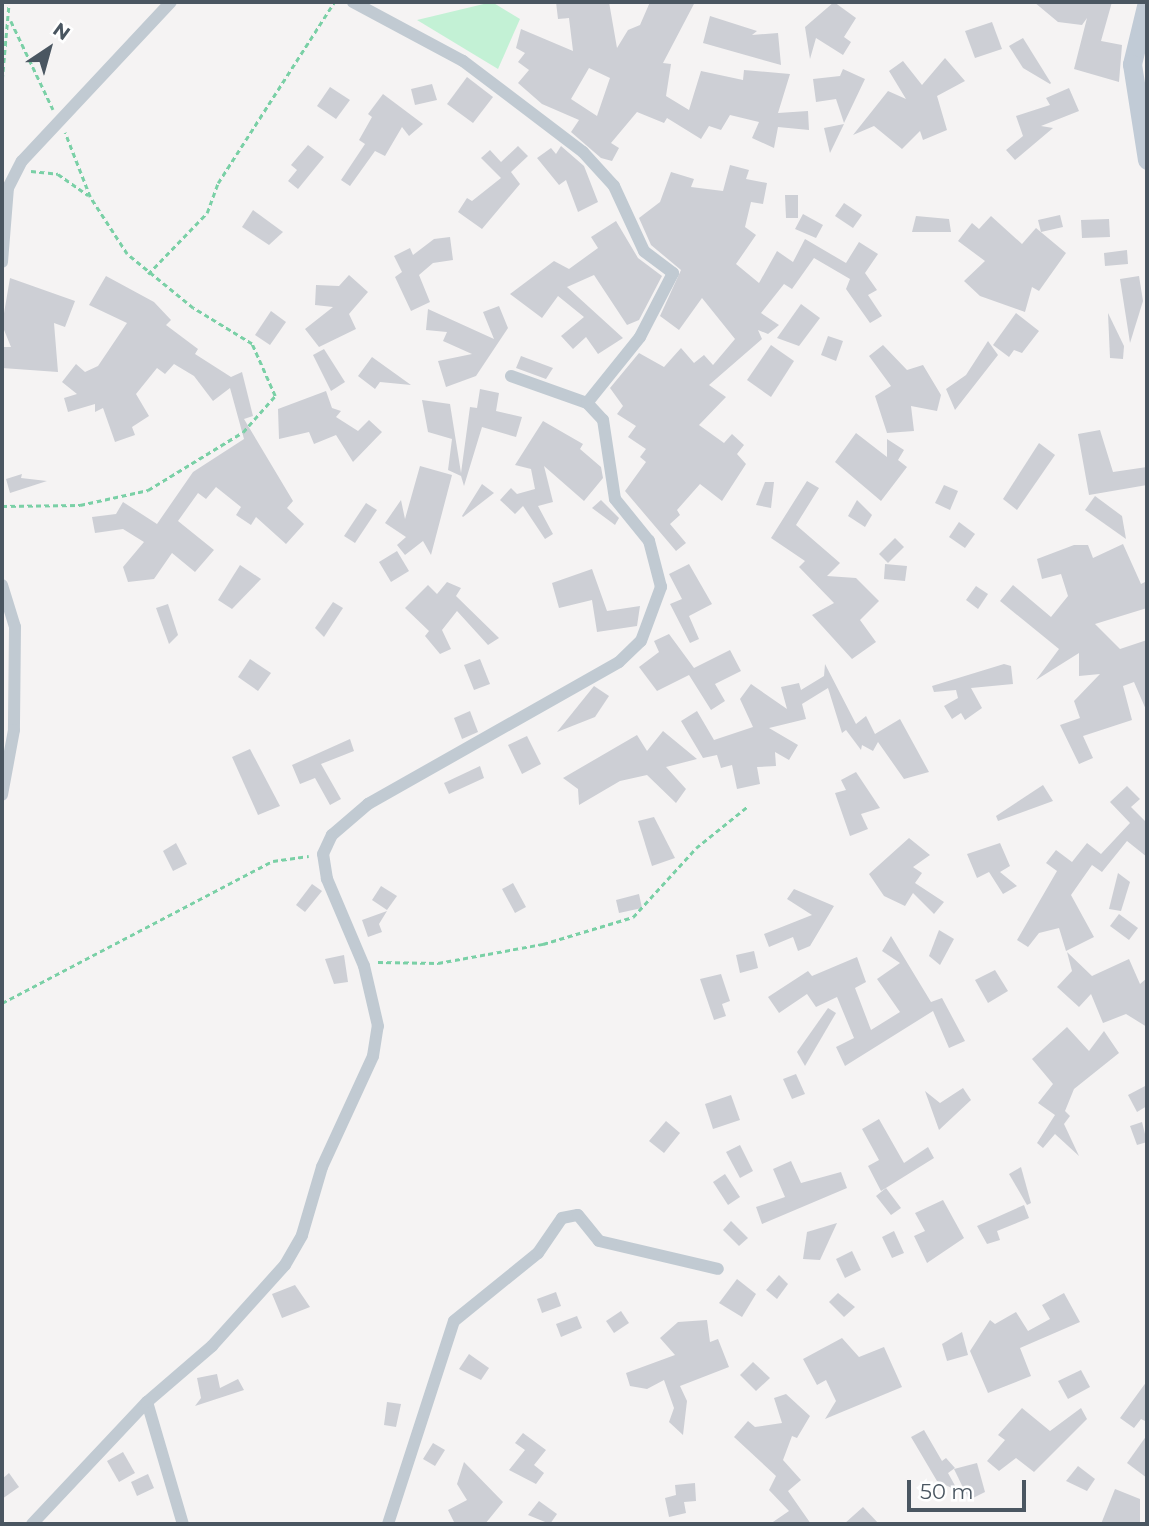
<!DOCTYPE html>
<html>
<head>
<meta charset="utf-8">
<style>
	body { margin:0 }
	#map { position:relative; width:1149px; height:1526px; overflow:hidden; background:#f5f3f3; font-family:Montserrat,sans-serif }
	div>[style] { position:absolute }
	.green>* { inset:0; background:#c3f1d5 }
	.building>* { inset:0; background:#cdcfd5 }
	.path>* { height:2.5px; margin-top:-1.25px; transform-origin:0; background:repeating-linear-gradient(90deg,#7ad0a6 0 5px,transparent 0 8.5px) }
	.minor>* { height:12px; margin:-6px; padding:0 6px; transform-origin:6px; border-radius:6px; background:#c1cad2 }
	.secondary>* { height:19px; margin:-9.5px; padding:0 9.5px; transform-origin:9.5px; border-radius:9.5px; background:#c1cbd6 }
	span { translate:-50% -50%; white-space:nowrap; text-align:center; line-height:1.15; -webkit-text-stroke:5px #fff; paint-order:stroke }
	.frame { position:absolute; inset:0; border:4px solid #4a5661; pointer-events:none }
	.north { position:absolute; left:14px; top:14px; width:70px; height:70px; -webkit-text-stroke:5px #fff; paint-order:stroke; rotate:36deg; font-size:19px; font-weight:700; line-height:28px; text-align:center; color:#4a5661 }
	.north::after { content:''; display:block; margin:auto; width:24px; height:32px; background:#4a5661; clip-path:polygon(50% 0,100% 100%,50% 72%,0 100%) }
	.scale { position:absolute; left:907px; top:1480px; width:119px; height:32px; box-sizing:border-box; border:4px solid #4a5661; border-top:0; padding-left:9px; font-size:21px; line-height:24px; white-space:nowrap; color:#4a5661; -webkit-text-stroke:5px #fff; paint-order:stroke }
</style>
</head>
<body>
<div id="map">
	<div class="green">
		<i style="clip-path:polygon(492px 2px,520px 19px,498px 69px,417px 20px)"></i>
	</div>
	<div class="building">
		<i style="clip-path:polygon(evenodd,556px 2px,609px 2px,617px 48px,628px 30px,640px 25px,650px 2px,695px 2px,663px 63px,671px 64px,666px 96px,689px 110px,701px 71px,743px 80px,744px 70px,790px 74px,778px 113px,808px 111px,809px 130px,778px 127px,774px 148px,752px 138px,759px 122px,730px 115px,721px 130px,709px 126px,701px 139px,667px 118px,664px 123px,637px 112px,611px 143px,619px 148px,612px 161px,601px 158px,571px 132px,579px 120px,542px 104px,518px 83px,529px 70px,518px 62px,525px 53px,516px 48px,521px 29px,573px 51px,569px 18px,558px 19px,556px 2px,589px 68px,610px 78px,597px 116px,571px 99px,589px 68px)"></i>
		<i style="clip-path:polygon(834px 2px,856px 18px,844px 37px,851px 42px,843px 55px,816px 38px,810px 59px,805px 27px)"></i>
		<i style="clip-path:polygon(1034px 2px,1112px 2px,1101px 41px,1122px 45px,1119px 82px,1074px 69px,1087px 18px,1082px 25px,1058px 22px)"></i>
		<i style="clip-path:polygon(710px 16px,757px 31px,752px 35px,778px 33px,781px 65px,703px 43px)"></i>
		<i style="clip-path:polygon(992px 22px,1002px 49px,975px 58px,965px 31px)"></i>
		<i style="clip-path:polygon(1023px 38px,1051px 83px,1050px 84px,1023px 68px,1009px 46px)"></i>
		<i style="clip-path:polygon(945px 58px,965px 81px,937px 96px,947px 130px,923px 140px,920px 131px,902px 149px,874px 126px,853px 135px,888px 91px,906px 99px,889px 71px,903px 61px,922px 85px)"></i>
		<i style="clip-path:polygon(843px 69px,865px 79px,844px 123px,836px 99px,816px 102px,813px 79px,840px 76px)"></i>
		<i style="clip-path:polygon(467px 77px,493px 97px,473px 123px,447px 104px)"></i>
		<i style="clip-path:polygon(432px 84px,437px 100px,415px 105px,411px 89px)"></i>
		<i style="clip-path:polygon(330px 87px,350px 100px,336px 119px,317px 106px)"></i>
		<i style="clip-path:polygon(1069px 88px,1079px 111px,1041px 126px,1053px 128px,1015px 160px,1006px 150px,1023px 136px,1016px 116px,1050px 105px,1046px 98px)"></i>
		<i style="clip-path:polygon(383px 94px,423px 124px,409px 136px,402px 127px,385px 156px,375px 151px,350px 186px,341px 180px,365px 144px,359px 140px,372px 117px,368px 114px)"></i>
		<i style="clip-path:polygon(844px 124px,830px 153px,824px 128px)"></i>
		<i style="clip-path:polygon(308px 145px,324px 157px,298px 189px,288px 181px,297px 170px,291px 165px)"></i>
		<i style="clip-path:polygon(518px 146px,528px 156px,511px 172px,520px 184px,482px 229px,458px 212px,467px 198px,472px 201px,501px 178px,481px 158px,490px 150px,501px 162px)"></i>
		<i style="clip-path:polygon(561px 146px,584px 166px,598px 202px,578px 212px,566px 180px,559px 185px,537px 158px,551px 148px,556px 154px)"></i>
		<i style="clip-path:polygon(730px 165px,749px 170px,746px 179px,767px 183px,763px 204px,751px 202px,745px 227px,756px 235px,736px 264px,759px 283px,777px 251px,793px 262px,805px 239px,846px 263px,859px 242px,878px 254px,865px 273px,877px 290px,868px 295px,882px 316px,870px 323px,846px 289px,850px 279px,814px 258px,792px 289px,784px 284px,761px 313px,779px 325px,768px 334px,758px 330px,762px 339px,709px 385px,726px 397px,699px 425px,724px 443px,732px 434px,744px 445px,737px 454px,746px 464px,722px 501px,700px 484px,677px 510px,680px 515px,670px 524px,686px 543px,676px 551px,625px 491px,646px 462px,640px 457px,646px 449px,628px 437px,636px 426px,617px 414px,623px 406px,610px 388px,639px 353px,664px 367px,681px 348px,694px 363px,704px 355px,713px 365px,735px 339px,702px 298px,679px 330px,660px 316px,681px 270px,651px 245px,639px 218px,660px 202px,671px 172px,694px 179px,691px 187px,723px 191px)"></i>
		<i style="clip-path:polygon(785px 195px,798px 195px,798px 218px,786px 218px)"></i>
		<i style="clip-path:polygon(844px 203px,862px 215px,853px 228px,835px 216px)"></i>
		<i style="clip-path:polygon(253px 210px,283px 232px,269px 245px,242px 227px)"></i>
		<i style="clip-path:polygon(803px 214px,823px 225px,816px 238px,795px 229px)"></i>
		<i style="clip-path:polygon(1060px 215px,1063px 227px,1041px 232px,1038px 220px)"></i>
		<i style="clip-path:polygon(916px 216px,949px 219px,951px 232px,912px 232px)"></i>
		<i style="clip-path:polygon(991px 216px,1022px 244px,1036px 228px,1066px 253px,1039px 291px,1032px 287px,1025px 312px,980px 296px,964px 281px,985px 261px,958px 241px,972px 223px,979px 229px)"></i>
		<i style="clip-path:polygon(1109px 219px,1110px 237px,1082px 238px,1081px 220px)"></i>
		<i style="clip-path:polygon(616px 221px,638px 258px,662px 276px,639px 320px,627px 325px,594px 275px,567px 287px,623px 338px,598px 354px,586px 337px,573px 349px,561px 336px,584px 317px,558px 296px,542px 318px,510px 294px,554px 261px,569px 269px,598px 248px,591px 237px)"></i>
		<i style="clip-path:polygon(450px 237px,453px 260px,433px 263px,419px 275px,430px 302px,411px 311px,395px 277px,402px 272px,394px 256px,410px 248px,413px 255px,434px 239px)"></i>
		<i style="clip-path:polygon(1127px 250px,1128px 264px,1105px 266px,1104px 253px)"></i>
		<i style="clip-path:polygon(349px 275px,368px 292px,349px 314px,356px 329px,319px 347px,305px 329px,333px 307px,315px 305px,316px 285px,339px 286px)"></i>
		<i style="clip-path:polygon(106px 276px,154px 302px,171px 320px,166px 325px,198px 349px,195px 354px,231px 377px,242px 372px,253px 416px,244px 419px,293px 501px,287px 508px,304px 524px,286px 544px,256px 517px,251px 525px,236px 515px,241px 507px,216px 487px,206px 499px,198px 493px,178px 521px,214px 550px,195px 572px,172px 553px,154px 579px,128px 582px,123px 567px,144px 542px,123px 529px,95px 533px,92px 517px,116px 514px,123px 502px,157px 524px,193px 472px,244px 439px,230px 388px,213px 401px,194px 376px,174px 364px,165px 374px,157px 368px,136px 394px,149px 416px,132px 427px,135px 435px,115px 442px,103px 408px,95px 412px,95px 404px,68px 412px,64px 398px,77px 394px,62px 382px,76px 364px,85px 372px,98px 366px,127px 323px,89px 305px)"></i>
		<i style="clip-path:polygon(1139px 276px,1143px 301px,1130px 343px,1120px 279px)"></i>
		<i style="clip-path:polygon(10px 278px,75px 301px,65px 327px,54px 323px,58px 372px,2px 368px,2px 347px,11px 347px,2px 325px)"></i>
		<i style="clip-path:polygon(801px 304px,820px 318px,799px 346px,777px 338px)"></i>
		<i style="clip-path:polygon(499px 306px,508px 328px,476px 376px,446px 387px,438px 361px,472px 354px,443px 341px,447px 332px,426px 330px,428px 309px,494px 339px,483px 312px)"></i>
		<i style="clip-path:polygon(271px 311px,286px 322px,270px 345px,255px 335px)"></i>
		<i style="clip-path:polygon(1016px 313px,1039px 331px,1022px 353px,1014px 350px,1009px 357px,993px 345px)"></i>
		<i style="clip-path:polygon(1108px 313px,1124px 346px,1123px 359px,1110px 358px)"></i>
		<i style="clip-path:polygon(828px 336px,843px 341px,836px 361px,821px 355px)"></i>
		<i style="clip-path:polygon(988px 341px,998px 355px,955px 410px,946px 389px,966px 375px)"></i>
		<i style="clip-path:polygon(771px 345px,794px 361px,771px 397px,747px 380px)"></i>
		<i style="clip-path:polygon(883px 345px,907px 370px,923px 365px,941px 395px,937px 411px,911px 406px,914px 431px,887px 433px,875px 396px,891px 386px,869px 356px)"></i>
		<i style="clip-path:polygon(324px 349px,345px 382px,331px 391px,313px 355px)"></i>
		<i style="clip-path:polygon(521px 356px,553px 368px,546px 379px,516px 368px)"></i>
		<i style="clip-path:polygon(372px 357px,411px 385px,380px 382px,375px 389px,358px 376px)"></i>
		<i style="clip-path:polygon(480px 389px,499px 393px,496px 411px,522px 417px,516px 437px,482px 427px,464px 486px,461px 476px,448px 470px,452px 439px,428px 432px,422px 400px,450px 404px,461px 473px,470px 407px,477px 408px)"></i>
		<i style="clip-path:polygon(326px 391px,332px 408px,341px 411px,336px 417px,358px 431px,369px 420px,382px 432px,353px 462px,336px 435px,314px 444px,309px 432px,279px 439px,278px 409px)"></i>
		<i style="clip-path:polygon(543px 421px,583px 444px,580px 449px,601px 467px,603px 478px,584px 501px,544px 466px,553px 502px,538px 506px,553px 534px,545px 539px,523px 506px,515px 514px,500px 500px,511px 488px,517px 494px,535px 489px,531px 469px,515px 465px)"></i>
		<i style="clip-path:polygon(1100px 430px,1113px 472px,1147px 467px,1147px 485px,1089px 495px,1078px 434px)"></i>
		<i style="clip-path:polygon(856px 433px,887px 457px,887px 439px,904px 450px,898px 460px,907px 467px,881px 501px,835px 462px)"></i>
		<i style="clip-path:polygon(1039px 443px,1055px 455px,1017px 510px,1003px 499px)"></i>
		<i style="clip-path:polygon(420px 466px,452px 475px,431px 555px,423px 541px,405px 555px,397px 545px,406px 537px,385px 523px,401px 500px,405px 519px)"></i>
		<i style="clip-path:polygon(22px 474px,21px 478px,47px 481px,10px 493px,6px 479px)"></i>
		<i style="clip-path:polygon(807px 481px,819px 488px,796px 525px,840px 563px,827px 576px,856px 578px,879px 601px,860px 620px,876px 642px,852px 659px,812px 615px,834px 603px,799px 567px,805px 561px,771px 538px)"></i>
		<i style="clip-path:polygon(765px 482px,774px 482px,771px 508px,756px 505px)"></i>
		<i style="clip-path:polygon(482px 484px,494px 493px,463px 517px,462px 516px)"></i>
		<i style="clip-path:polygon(944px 485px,958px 491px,950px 510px,935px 503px)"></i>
		<i style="clip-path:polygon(1095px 496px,1122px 516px,1126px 539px,1085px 510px)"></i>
		<i style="clip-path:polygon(601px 500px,619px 518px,615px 525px,592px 508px)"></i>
		<i style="clip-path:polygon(857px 500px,872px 515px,865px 527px,848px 516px)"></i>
		<i style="clip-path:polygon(366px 503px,377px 510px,355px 543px,344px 536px)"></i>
		<i style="clip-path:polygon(959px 522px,975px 534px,965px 548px,949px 537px)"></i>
		<i style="clip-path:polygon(895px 538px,904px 547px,888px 563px,879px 554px)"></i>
		<i style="clip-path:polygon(1123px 544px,1141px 584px,1147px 581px,1147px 608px,1095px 624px,1120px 649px,1147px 640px,1147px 712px,1134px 682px,1123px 686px,1132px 720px,1083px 736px,1093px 758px,1079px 764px,1060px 725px,1080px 718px,1074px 701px,1100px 674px,1079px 676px,1079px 653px,1036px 680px,1059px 649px,1000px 601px,1013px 585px,1051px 617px,1068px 596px,1061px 574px,1042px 579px,1037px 559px,1074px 545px,1088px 545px,1093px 558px)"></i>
		<i style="clip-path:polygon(397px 551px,409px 571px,391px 582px,379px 562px)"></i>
		<i style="clip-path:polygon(689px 564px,712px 604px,689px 616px,699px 639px,690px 643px,670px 604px,682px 599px,669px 574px)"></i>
		<i style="clip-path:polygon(885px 564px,907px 566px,905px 581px,884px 579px)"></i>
		<i style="clip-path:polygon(240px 565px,261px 579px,232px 609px,218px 600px)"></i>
		<i style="clip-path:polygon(592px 569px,607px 611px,640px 606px,637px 626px,597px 632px,592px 600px,559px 608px,552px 583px)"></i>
		<i style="clip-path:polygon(447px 582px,461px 588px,456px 596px,499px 638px,488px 645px,457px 611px,442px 630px,451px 649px,440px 654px,425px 636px,429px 631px,405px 608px,428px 585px,437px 594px)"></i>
		<i style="clip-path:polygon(976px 586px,988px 594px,978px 609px,966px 600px)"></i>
		<i style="clip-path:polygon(333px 602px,343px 608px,324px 637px,315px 628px)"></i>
		<i style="clip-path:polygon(168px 604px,178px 635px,169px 644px,156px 608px)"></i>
		<i style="clip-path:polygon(669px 634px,694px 668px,730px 650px,741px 671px,715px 684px,725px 701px,711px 710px,689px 675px,657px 691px,639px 667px,659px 652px,654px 641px)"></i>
		<i style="clip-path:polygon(250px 659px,271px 673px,258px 691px,238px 677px)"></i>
		<i style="clip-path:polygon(480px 659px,490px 684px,474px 690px,464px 665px)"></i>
		<i style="clip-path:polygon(825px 664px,856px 724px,866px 716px,875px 734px,900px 719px,929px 772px,904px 779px,878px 742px,873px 751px,862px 745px,861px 750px,846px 730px,842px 733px,828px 688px,802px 704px,806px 719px,769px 728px,798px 745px,789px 760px,775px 752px,776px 766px,757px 767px,760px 784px,737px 789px,732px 765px,721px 768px,717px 755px,703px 758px,681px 721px,697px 711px,714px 740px,753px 727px,740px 699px,751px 684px,787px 709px,781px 687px,799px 683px,801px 690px,824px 676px)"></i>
		<i style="clip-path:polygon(1004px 664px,1011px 666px,1013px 684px,971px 688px,982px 708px,965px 720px,961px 713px,952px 719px,944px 706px,958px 698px,956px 690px,934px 692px,932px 686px)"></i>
		<i style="clip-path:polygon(594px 686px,609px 696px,595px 717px,557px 732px)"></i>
		<i style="clip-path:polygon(470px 711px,478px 732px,462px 739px,454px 718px)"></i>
		<i style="clip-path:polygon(663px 731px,697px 759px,666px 767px,686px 789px,676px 803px,647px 775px,620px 781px,579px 805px,578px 789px,563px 778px,637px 735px,647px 751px)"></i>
		<i style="clip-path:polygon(527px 736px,541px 764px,522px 774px,508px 745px)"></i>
		<i style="clip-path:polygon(350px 739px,354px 751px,321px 764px,341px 799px,330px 805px,315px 778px,300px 784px,292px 765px)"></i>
		<i style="clip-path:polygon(250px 749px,280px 806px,258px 815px,232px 757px)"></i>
		<i style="clip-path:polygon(480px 766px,484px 778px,449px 794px,444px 783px)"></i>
		<i style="clip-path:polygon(856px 772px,880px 808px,861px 814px,868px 829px,850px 836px,835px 793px,846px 790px,841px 780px)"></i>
		<i style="clip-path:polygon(1043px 785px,1053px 801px,998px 821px,996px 816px)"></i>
		<i style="clip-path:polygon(1127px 786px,1140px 799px,1131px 807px,1147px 823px,1147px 857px,1127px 841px,1102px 872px,1092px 865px,1071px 895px,1094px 937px,1066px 951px,1059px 928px,1039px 933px,1028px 947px,1017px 940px,1057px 871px,1046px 863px,1056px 850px,1072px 862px,1087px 843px,1101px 854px,1130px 823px,1110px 802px)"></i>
		<i style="clip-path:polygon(654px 817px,675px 858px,652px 866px,638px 821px)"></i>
		<i style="clip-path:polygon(909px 838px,930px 855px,913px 867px,922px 873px,915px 883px,944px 902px,934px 914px,913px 893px,905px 906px,884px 896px,869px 874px)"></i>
		<i style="clip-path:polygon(176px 843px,187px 864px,173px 871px,163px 851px)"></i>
		<i style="clip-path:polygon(1000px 843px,1010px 866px,1000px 872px,1017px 886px,1003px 894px,989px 872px,977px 878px,967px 854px)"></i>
		<i style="clip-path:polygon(1118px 873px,1130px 882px,1121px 911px,1109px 909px)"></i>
		<i style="clip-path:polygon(513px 883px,526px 907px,515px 913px,502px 889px)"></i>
		<i style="clip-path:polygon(312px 884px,322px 891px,305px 912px,296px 905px)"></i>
		<i style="clip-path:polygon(381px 886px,397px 896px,387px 910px,372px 900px)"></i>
		<i style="clip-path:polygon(794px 889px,834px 906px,810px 946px,798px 951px,793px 937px,769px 947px,764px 934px,812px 915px,787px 899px)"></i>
		<i style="clip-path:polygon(639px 894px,642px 908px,619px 913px,616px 900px)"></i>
		<i style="clip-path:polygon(387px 911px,379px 924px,382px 932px,368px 937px,362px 920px)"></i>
		<i style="clip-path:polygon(1119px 914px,1138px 928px,1129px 940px,1110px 926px)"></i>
		<i style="clip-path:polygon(939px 930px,954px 939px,940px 965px,929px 956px)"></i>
		<i style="clip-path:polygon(891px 936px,931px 1002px,942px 998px,965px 1041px,949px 1048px,933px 1011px,845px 1066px,836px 1047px,854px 1038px,837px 997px,816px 1007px,807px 994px,779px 1013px,768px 997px,808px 971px,812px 976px,857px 957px,866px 982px,855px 988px,871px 1030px,900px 1012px,877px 979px,900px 963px,882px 951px)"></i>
		<i style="clip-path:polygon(754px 951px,758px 968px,740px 973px,736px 955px)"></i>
		<i style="clip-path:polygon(1067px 952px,1092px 976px,1129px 959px,1140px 984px,1147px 978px,1147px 1027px,1126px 1014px,1103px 1023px,1091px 994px,1079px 1007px,1057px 987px,1072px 971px)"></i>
		<i style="clip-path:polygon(344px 955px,348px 982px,334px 984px,325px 959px)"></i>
		<i style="clip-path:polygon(995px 970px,1008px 991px,988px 1003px,975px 980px)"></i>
		<i style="clip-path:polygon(721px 974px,730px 1001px,722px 1004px,726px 1016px,714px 1020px,700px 979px)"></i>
		<i style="clip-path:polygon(828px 1008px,836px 1013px,805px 1066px,797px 1052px)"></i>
		<i style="clip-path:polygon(1067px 1027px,1089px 1051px,1104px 1031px,1119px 1053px,1074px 1089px,1065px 1111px,1070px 1116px,1064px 1124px,1079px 1156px,1055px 1134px,1043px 1148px,1037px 1143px,1055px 1115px,1038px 1103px,1053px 1084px,1032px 1059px)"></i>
		<i style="clip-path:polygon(796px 1074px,805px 1094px,792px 1099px,783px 1079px)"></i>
		<i style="clip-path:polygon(1147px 1085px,1147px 1106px,1137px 1112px,1128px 1095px)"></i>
		<i style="clip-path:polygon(963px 1088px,971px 1100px,939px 1130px,925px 1091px,940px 1103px)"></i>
		<i style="clip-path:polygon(731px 1095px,740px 1120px,713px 1129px,705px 1104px)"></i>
		<i style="clip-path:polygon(879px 1119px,904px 1163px,928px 1147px,934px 1158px,881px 1191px,868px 1166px,879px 1160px,862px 1129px)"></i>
		<i style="clip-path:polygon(666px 1121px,680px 1133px,664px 1153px,649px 1141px)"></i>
		<i style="clip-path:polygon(1142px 1122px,1147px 1142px,1137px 1145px,1130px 1126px)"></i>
		<i style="clip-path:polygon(740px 1145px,753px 1171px,740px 1178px,726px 1152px)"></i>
		<i style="clip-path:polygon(791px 1161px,801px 1183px,841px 1172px,847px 1188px,762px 1224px,756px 1207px,785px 1197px,773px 1169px)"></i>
		<i style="clip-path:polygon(1021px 1167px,1031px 1203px,1027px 1205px,1009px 1174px)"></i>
		<i style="clip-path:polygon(725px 1174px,740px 1197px,728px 1205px,713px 1182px)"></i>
		<i style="clip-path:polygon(886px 1188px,901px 1208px,891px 1215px,876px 1196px)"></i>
		<i style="clip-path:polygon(943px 1200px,964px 1238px,927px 1263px,914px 1236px,925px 1231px,915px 1213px)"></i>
		<i style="clip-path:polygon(1024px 1205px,1029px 1218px,997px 1231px,1000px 1240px,987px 1244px,977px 1226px)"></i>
		<i style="clip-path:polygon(731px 1221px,748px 1238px,739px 1246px,723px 1230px)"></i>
		<i style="clip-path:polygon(837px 1223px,820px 1260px,803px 1259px,807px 1232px)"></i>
		<i style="clip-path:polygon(894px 1231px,904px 1253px,892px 1258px,882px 1237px)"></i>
		<i style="clip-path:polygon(852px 1251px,861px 1270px,845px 1278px,836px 1259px)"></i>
		<i style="clip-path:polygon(779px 1275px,788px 1284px,777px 1299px,766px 1290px)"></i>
		<i style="clip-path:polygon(737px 1279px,756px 1294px,742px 1317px,719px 1303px)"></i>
		<i style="clip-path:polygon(295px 1285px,310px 1307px,282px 1318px,272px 1294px)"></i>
		<i style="clip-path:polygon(556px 1292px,561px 1306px,542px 1313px,537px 1299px)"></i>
		<i style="clip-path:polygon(838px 1293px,855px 1307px,844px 1317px,829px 1302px)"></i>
		<i style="clip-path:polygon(1064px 1293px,1080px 1322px,1020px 1348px,1031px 1376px,988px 1393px,970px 1351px,990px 1320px,995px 1324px,1016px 1312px,1028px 1331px,1050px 1319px,1042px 1305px)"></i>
		<i style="clip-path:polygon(621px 1311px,629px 1323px,614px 1333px,606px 1321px)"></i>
		<i style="clip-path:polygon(577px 1316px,582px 1328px,561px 1337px,556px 1324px)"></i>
		<i style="clip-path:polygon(707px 1320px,710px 1342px,718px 1339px,729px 1367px,680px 1386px,687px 1401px,683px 1435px,669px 1422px,674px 1408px,664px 1380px,647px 1389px,630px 1386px,626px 1373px,675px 1355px,660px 1338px,678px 1322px)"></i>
		<i style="clip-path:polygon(962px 1332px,968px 1355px,947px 1361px,942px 1344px)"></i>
		<i style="clip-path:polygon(842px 1338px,859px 1357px,884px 1347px,902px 1387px,825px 1419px,836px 1401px,826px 1380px,817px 1385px,803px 1359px)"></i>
		<i style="clip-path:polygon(469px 1354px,489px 1368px,481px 1380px,459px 1369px)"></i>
		<i style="clip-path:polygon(753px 1362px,770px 1378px,756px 1391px,740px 1375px)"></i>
		<i style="clip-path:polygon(1081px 1370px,1090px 1387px,1068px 1399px,1058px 1381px)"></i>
		<i style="clip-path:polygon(217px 1374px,220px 1388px,238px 1379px,244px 1390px,195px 1406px,201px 1398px,197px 1378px)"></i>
		<i style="clip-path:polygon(1147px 1381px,1147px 1422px,1141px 1419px,1134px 1428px,1120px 1418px)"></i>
		<i style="clip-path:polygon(786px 1394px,810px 1416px,797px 1438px,792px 1436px,783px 1460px,801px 1480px,788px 1491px,811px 1524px,770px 1524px,789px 1511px,769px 1490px,776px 1476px,734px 1437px,748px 1421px,755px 1427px,782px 1423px,774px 1398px)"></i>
		<i style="clip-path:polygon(387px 1402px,401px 1404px,396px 1427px,384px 1425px)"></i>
		<i style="clip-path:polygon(1022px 1408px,1050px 1431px,1081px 1408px,1087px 1419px,1034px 1472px,1016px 1458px,999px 1471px,987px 1461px,1005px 1440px,998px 1435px)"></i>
		<i style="clip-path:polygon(924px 1430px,942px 1461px,946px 1458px,955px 1468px,948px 1473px,958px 1491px,937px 1481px,911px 1437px)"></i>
		<i style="clip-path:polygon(523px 1433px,546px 1450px,534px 1465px,544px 1473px,536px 1484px,509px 1470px,525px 1450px,515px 1443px)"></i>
		<i style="clip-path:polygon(1147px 1435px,1147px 1478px,1127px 1463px)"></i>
		<i style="clip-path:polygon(433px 1443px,445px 1450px,435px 1466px,423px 1459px)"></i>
		<i style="clip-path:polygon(123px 1452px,135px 1473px,119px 1482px,107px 1461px)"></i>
		<i style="clip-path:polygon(464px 1462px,503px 1502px,485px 1524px,455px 1524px,448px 1510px,467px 1500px,457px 1484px)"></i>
		<i style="clip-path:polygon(977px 1463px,985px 1492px,969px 1500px,954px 1469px)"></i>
		<i style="clip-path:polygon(1078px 1466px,1095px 1479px,1087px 1491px,1066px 1481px)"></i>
		<i style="clip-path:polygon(9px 1473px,19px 1487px,2px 1499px,2px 1479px)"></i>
		<i style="clip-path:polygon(148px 1474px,154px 1488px,137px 1496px,131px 1482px)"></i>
		<i style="clip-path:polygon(695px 1483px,696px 1501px,684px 1502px,686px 1513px,669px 1517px,665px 1498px,676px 1495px,675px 1485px)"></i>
		<i style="clip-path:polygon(1115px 1489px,1140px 1499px,1140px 1524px,1101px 1524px)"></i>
		<i style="clip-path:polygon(539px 1501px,557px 1514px,550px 1524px,528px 1515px)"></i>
		<i style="clip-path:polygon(863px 1507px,879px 1524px,844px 1524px)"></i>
	</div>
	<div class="path">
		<i style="left:11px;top:21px;width:98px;rotate:64.5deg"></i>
		<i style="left:2px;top:80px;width:78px;rotate:-84.9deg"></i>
		<i style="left:31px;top:171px;width:27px;rotate:6deg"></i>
		<i style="left:58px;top:174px;width:37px;rotate:35deg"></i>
		<i style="left:148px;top:274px;width:85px;rotate:-46deg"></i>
		<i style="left:207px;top:213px;width:32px;rotate:-70deg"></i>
		<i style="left:218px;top:183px;width:215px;rotate:-57.3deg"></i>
		<i style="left:2px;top:506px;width:78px;rotate:-0.7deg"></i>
		<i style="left:80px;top:505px;width:70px;rotate:-12.4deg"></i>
		<i style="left:148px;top:490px;width:111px;rotate:-31.4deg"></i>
		<i style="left:243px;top:432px;width:48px;rotate:-48.4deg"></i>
		<i style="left:275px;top:396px;width:57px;rotate:-113.9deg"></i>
		<i style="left:252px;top:344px;width:69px;rotate:-148.6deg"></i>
		<i style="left:193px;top:308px;width:85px;rotate:-140.7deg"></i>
		<i style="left:127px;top:254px;width:68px;rotate:-123deg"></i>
		<i style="left:90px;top:197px;width:69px;rotate:-111.3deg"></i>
		<i style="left:378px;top:962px;width:60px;rotate:1deg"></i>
		<i style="left:438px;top:963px;width:107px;rotate:-10.3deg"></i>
		<i style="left:543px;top:944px;width:94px;rotate:-16.7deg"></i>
		<i style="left:633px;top:917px;width:93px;rotate:-47.6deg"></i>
		<i style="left:696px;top:848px;width:67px;rotate:-38.9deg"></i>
		<i style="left:2px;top:1003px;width:306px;rotate:-27.7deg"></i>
		<i style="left:273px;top:861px;width:36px;rotate:-8deg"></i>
	</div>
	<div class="minor">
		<i style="left:2px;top:262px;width:74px;rotate:-85.4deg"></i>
		<i style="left:8px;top:188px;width:30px;rotate:-63deg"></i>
		<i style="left:22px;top:161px;width:218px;rotate:-46.9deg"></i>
		<i style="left:511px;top:376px;width:81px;rotate:19.6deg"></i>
		<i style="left:2px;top:585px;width:44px;rotate:72.8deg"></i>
		<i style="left:15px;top:627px;width:103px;rotate:90.6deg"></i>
		<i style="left:14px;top:730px;width:66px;rotate:100.5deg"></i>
		<i style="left:147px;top:1402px;width:127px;rotate:73.6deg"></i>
		<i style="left:32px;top:1524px;width:168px;rotate:-46.7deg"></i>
		<i style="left:147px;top:1402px;width:86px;rotate:-40.7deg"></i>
		<i style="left:212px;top:1346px;width:109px;rotate:-48deg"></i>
		<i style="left:285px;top:1265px;width:34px;rotate:-60deg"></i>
		<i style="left:302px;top:1235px;width:71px;rotate:-73.6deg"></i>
		<i style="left:322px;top:1167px;width:122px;rotate:-65.3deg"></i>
		<i style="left:373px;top:1056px;width:30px;rotate:-81deg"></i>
		<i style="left:378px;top:1026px;width:62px;rotate:-103.1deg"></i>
		<i style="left:364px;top:966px;width:95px;rotate:-113deg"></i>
		<i style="left:327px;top:879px;width:25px;rotate:-99deg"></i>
		<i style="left:323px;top:854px;width:21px;rotate:-65deg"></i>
		<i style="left:332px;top:835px;width:48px;rotate:-40.7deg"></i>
		<i style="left:368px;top:804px;width:288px;rotate:-29.5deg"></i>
		<i style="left:619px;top:662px;width:30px;rotate:-44deg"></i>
		<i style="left:641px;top:641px;width:58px;rotate:-69.7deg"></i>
		<i style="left:661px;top:587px;width:48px;rotate:-104.6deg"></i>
		<i style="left:649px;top:541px;width:54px;rotate:-129deg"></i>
		<i style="left:615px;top:499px;width:80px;rotate:-98.6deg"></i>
		<i style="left:603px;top:420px;width:23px;rotate:-133deg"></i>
		<i style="left:587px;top:403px;width:85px;rotate:-51.2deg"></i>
		<i style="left:640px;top:337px;width:72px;rotate:-62.7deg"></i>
		<i style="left:673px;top:273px;width:36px;rotate:-143deg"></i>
		<i style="left:644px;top:251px;width:72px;rotate:-114.8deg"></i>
		<i style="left:614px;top:186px;width:46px;rotate:-132.4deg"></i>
		<i style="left:583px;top:152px;width:151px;rotate:-142.8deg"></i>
		<i style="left:463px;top:61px;width:125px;rotate:-151.8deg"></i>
		<i style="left:388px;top:1524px;width:213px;rotate:-72deg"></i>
		<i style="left:454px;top:1321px;width:108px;rotate:-39deg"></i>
		<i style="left:538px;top:1253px;width:42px;rotate:-55.6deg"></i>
		<i style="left:562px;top:1218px;width:16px;rotate:-11deg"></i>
		<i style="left:578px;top:1215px;width:33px;rotate:51deg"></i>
		<i style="left:599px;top:1241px;width:122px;rotate:13.2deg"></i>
	</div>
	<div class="secondary">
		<i style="left:1147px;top:2px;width:64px;rotate:103.6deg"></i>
		<i style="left:1132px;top:64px;width:97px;rotate:81.1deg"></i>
	</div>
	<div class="frame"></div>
	<div class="north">N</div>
	<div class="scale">50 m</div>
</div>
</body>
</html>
